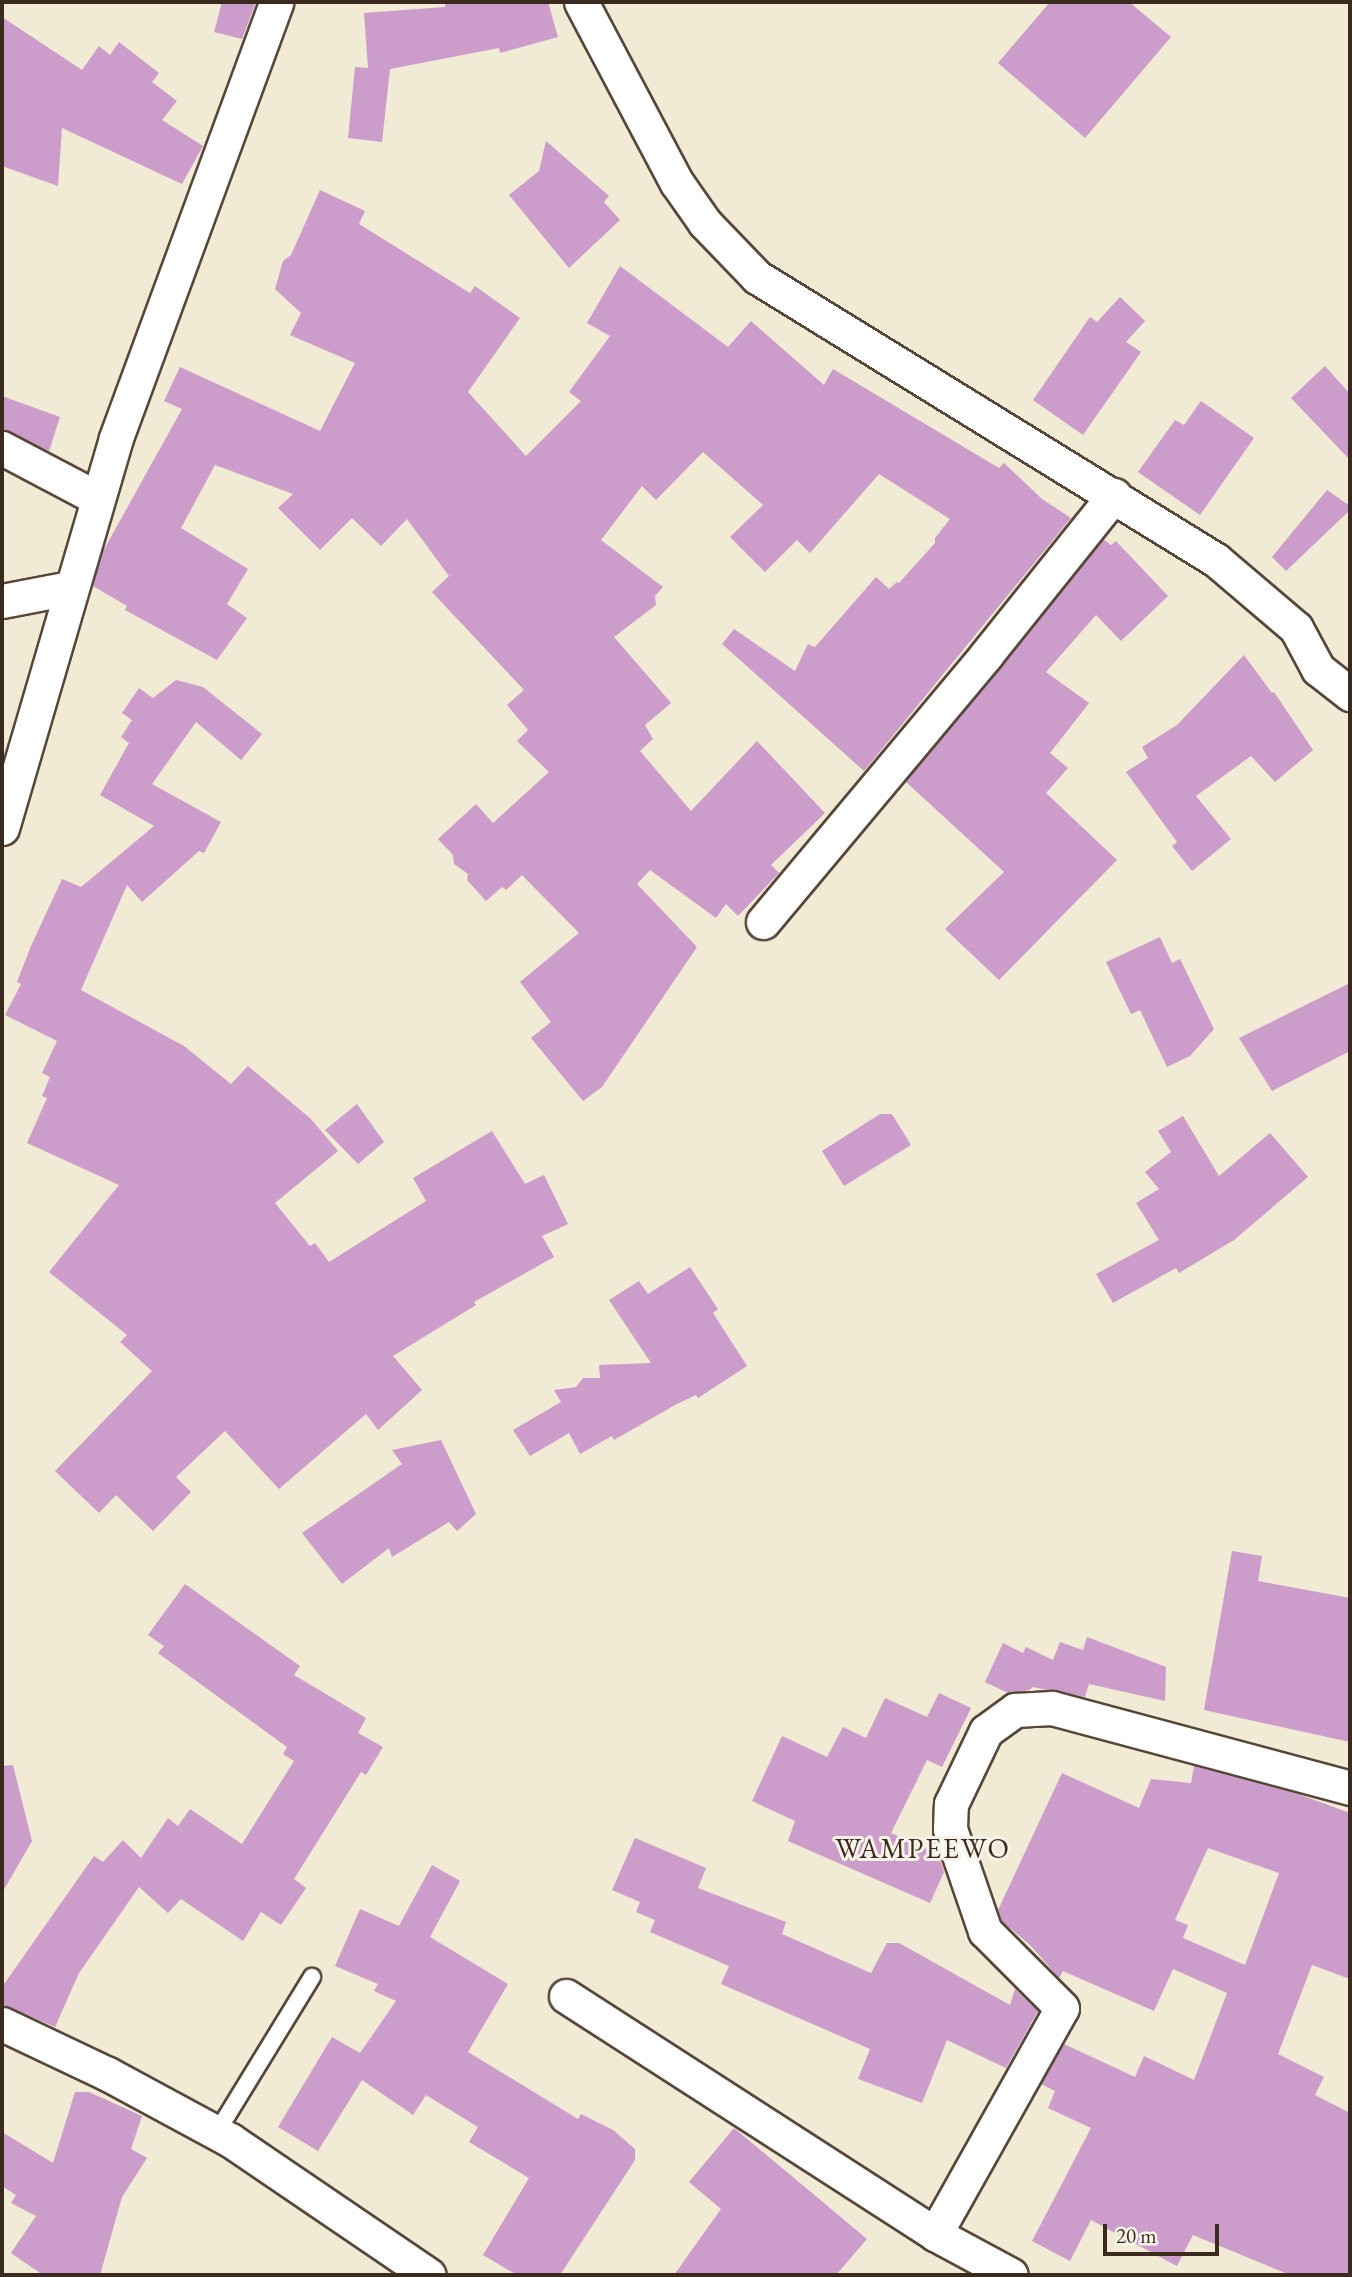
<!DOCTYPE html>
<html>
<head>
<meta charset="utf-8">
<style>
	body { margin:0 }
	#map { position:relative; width:1352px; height:2277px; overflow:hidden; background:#f1ead4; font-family:"EB Garamond",serif }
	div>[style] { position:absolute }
	.building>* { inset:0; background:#cc9cca }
	.roads { filter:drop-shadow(2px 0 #564739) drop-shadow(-2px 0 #564739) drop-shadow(0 2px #564739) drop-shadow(0 -2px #564739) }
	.lane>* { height:16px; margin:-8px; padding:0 8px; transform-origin:8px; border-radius:8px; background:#fff }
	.street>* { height:33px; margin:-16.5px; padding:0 16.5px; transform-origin:16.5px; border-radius:16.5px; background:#fff }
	span { translate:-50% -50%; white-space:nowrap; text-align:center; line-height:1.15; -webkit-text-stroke:6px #f7f3e8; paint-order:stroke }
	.quarter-label { font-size:28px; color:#3b2a1e; letter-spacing:2px }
	.frame { position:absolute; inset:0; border:4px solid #3b2a1e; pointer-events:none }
	.scale { position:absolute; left:1103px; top:2224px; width:116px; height:32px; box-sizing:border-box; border:4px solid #3b2a1e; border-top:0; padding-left:9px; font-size:21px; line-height:24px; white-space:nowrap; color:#3b2a1e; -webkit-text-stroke:5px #f7f3e8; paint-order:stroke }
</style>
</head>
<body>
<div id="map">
	<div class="building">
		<i style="clip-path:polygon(222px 2px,256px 2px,242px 39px,214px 32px)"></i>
		<i style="clip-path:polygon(445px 2px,548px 2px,558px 37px,500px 53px,499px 48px,390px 69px,382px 142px,348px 138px,355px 67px,368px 68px,364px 13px,445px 7px)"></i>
		<i style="clip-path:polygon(1050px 2px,1129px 2px,1171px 37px,1085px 138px,998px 63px)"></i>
		<i style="clip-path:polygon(2px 17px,82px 70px,99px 46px,110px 55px,119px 42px,159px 73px,152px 82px,177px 101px,162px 120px,203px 146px,182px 184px,62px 128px,58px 186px,2px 166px)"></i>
		<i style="clip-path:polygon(546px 141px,609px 196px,604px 202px,620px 220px,569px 268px,509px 195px,539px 171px)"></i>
		<i style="clip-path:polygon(320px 190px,365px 211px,359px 224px,470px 293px,475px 286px,520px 318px,468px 392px,526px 456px,581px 401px,569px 392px,610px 336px,587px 323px,620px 266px,728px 347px,751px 321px,824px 385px,833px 369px,999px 468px,1004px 463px,1042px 499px,1071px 518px,864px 771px,722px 644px,734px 629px,795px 671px,808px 644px,815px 647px,876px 577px,889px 589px,897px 582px,899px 583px,935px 543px,935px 538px,950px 519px,879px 474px,810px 553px,797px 540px,765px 572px,730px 537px,763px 505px,703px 452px,656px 500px,642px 486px,601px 540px,663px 587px,655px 596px,656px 605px,614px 637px,671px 703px,645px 725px,653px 739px,640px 751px,691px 811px,757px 741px,825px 813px,771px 865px,779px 873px,738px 916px,726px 904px,716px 918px,650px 870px,637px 884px,697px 947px,602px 1087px,583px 1101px,531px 1038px,551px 1022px,520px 982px,579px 933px,522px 875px,506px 890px,502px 887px,486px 901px,467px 880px,468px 874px,454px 864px,453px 855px,438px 839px,476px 804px,493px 823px,549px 772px,517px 741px,528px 730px,507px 705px,524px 690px,432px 592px,449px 576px,407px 519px,381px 546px,352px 518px,320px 550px,278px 508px,293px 494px,215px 465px,181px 528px,248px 569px,227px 604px,247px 618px,217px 660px,125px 610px,127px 606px,93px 586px,102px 553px,182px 409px,164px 401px,180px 367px,320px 431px,355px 363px,290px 335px,301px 313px,275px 289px,283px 261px,291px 255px)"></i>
		<i style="clip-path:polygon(1120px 297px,1145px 321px,1126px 342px,1141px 352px,1083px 435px,1033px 400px,1090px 317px,1097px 322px)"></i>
		<i style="clip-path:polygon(1325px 366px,1350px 394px,1350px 460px,1291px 398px)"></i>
		<i style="clip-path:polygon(2px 396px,60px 417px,49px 451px,2px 429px)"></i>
		<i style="clip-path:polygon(1201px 401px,1254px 438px,1200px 515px,1138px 472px,1175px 420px,1184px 425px)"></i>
		<i style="clip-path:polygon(1327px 490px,1350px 506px,1350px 510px,1286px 571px,1272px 557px)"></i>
		<i style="clip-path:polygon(1103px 539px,1111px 545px,1116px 541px,1168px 596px,1121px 641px,1096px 615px,1046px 672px,1089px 703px,1050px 753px,1068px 768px,1046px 793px,1117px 860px,999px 980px,945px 929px,1004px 872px,905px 781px)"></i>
		<i style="clip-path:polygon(1244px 655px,1272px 693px,1274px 692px,1313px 750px,1275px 782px,1251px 756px,1196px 796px,1231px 839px,1192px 871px,1172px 846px,1177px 842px,1126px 772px,1148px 758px,1142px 747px,1177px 725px)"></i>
		<i style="clip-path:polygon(176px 680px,203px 687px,262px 734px,241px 760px,196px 722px,152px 784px,221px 822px,204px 853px,199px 851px,142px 902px,127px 885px,81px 990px,184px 1046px,231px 1084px,248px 1066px,311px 1119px,338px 1151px,275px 1203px,310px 1246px,315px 1243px,329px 1262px,426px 1201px,413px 1178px,492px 1131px,525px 1184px,544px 1175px,568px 1224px,542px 1236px,554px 1257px,474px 1302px,476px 1305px,393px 1356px,422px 1390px,378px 1430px,366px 1414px,279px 1489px,225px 1431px,176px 1477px,191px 1492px,153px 1531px,116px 1495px,99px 1513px,55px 1471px,152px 1371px,120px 1342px,127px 1335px,49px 1272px,119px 1185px,27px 1143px,47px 1098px,42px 1096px,50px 1077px,42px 1073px,57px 1041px,5px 1015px,21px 984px,17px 982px,31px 946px,62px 879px,81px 887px,154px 826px,100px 795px,129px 743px,121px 737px,132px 720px,122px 713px,139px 688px,153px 698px)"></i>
		<i style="clip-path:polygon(1160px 937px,1172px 963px,1180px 959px,1214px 1029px,1190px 1056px,1167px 1067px,1140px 1010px,1131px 1014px,1106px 962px)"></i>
		<i style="clip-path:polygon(1350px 983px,1350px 1051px,1272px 1091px,1239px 1038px)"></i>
		<i style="clip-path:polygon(357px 1104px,384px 1142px,358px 1164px,325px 1130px)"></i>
		<i style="clip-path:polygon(880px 1114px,892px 1114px,911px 1145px,844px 1186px,822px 1151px)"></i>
		<i style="clip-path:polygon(1183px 1116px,1219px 1176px,1270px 1133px,1308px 1177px,1234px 1240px,1179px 1273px,1176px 1268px,1113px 1303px,1096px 1274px,1159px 1240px,1136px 1203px,1159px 1189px,1145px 1172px,1171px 1152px,1158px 1131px)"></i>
		<i style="clip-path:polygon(690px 1267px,718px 1309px,713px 1313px,747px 1366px,698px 1398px,696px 1395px,675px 1405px,614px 1440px,612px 1436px,580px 1454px,569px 1433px,530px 1456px,513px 1430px,561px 1402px,554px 1390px,576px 1387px,583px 1378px,600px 1378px,599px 1365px,651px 1363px,609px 1300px,639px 1281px,648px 1294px)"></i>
		<i style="clip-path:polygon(441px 1440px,476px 1514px,457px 1531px,449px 1522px,392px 1557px,389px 1548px,342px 1584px,302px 1533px,402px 1464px,392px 1450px)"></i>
		<i style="clip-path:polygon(1232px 1551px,1262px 1556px,1258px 1581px,1350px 1598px,1350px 1742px,1204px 1710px)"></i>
		<i style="clip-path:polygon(185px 1584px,300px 1666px,294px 1675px,366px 1718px,358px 1733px,383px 1747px,366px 1775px,361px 1772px,294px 1879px,306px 1888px,281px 1925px,261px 1912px,243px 1941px,181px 1899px,168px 1913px,139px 1887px,79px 1973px,55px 2027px,2px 2004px,2px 1987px,94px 1856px,103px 1862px,123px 1840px,141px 1858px,168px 1818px,178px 1826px,190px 1809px,242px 1844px,294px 1761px,283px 1754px,287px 1747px,158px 1653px,164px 1646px,148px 1635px)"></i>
		<i style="clip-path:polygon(1087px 1637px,1166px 1667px,1165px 1701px,1089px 1684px,1085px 1697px,1032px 1687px,1030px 1690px,1008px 1693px,985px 1682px,1003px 1643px,1023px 1653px,1026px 1647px,1053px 1660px,1060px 1642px,1083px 1650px)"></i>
		<i style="clip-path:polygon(939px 1693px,971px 1708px,942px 1767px,927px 1760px,891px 1833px,938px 1854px,944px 1872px,930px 1903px,788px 1841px,795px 1821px,752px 1801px,782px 1736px,827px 1757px,843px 1727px,866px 1738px,885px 1698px,927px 1717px)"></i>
		<i style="clip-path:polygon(13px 1765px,32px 1841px,2px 1893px,2px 1766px)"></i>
		<i style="clip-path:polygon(evenodd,1194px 1766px,1298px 1794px,1350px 1813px,1350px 1979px,1312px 1965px,1278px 2054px,1324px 2077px,1315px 2095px,1350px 2113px,1350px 2275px,1290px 2275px,1193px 2235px,1177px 2266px,1091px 2220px,1070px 2261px,1032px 2241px,1091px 2128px,1048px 2108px,1055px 2091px,1041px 2084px,1064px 2044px,1135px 2077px,1144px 2056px,1194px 2080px,1227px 1993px,1173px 1969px,1154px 2011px,1063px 1971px,1059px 1978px,1031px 1946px,1002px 1921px,998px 1910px,1062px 1773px,1139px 1808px,1151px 1779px,1191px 1783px,1194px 1766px,1208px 1848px,1279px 1873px,1245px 1965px,1183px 1938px,1188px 1925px,1175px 1920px,1208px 1848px)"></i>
		<i style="clip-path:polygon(635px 1838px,706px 1868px,698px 1888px,786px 1922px,782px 1934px,871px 1973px,887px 1943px,899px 1943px,1010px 2005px,1015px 1989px,1038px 2011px,1006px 2068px,947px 2040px,922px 2103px,858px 2079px,870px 2049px,721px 1984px,729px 1966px,650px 1932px,655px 1920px,636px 1912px,640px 1902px,612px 1890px)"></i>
		<i style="clip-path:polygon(432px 1865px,460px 1881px,430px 1937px,508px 1984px,468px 2052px,578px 2119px,581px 2114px,613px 2130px,635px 2149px,635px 2160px,560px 2275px,517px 2275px,483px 2255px,529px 2178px,469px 2142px,478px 2127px,426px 2095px,413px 2115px,362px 2080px,318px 2151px,278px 2127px,332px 2037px,360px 2053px,396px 2001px,374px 1991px,378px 1984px,335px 1966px,360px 1909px,399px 1926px)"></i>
		<i style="clip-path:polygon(75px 2092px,89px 2092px,142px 2116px,131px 2149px,147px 2158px,122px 2197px,100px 2275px,43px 2275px,11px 2253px,36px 2216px,11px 2203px,16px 2195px,2px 2186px,2px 2132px,53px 2163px)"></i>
		<i style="clip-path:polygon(734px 2128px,867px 2239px,836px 2275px,674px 2275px,721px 2209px,689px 2182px)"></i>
	</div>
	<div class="roads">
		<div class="lane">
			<i style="left:217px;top:2132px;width:182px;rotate:-58.5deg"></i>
		</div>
		<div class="street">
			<i style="left:581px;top:2px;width:205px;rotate:62.1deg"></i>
			<i style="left:677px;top:183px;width:49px;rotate:55deg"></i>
			<i style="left:705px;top:223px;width:75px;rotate:46.1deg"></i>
			<i style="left:757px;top:277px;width:539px;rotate:31.66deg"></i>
			<i style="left:1216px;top:560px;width:105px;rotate:40.4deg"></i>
			<i style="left:1296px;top:628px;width:47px;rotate:61.8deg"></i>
			<i style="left:1318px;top:669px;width:41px;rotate:38deg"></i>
			<i style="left:2px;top:448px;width:107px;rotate:27.8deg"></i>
			<i style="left:2px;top:601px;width:69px;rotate:-10.8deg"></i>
			<i style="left:2px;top:828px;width:406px;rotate:-73.7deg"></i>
			<i style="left:116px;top:438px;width:464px;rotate:-69.8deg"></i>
			<i style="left:763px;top:922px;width:348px;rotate:-50.1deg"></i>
			<i style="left:986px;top:655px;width:205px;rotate:-51.3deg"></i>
			<i style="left:566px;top:1996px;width:439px;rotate:32.8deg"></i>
			<i style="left:935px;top:2234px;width:86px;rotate:28.3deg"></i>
			<i style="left:2px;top:2024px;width:117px;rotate:25.3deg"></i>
			<i style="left:108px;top:2074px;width:139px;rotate:28.4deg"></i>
			<i style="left:230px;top:2140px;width:240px;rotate:34.2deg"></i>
			<i style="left:935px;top:2234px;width:259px;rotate:-60.7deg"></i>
			<i style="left:1062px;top:2008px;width:109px;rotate:-135deg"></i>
			<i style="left:985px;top:1931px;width:108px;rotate:-108.9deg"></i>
			<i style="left:950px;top:1829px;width:25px;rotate:-88deg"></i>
			<i style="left:951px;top:1804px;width:81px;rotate:-64.4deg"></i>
			<i style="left:986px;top:1731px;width:36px;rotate:-36deg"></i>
			<i style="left:1015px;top:1710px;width:37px;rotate:-3deg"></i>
			<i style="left:1052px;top:1708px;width:309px;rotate:15deg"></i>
		</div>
	</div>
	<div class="quarter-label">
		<span style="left:923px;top:1848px">WAMPEEWO</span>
	</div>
	<div class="frame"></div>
	<div class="scale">20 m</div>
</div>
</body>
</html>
